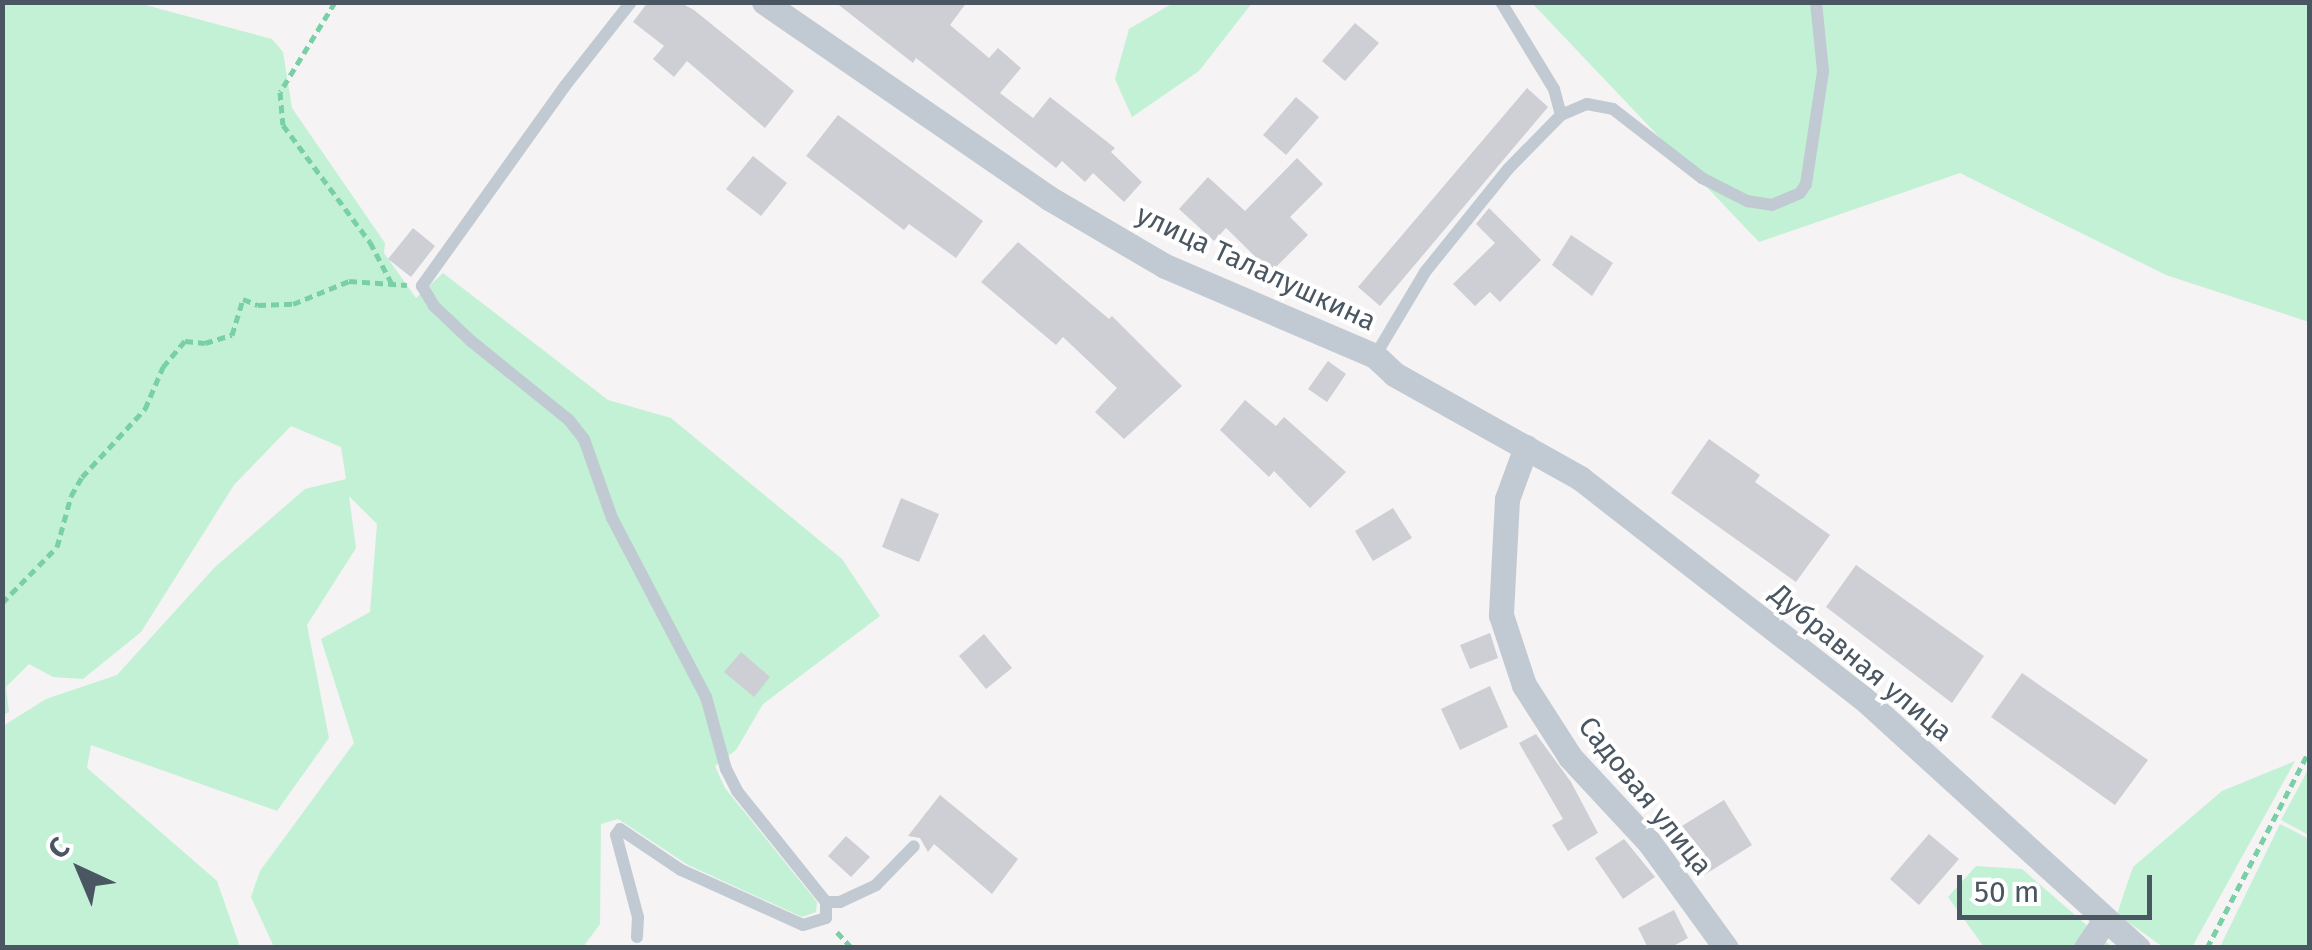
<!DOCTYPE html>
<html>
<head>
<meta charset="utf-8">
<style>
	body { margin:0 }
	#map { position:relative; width:2312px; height:950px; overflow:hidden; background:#f5f3f3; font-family:"Fira Sans",sans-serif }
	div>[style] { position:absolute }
	.green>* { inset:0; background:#c3f1d5 }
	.building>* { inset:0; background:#cdcfd5 }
	.path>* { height:5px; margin-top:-2.5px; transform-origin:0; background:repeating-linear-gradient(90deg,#7ad0a6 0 8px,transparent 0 13px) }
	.lane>* { height:12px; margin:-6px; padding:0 6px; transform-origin:6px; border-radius:6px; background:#c1cad2 }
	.street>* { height:25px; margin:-12.5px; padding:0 12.5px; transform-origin:12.5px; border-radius:12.5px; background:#c1cad2 }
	span { translate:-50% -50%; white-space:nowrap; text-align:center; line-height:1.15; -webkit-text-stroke:8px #fff; paint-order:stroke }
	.street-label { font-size:28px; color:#4a5661 }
	.frame { position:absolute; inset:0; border:5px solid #4a5661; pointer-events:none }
	.north { position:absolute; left:30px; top:820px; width:100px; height:100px; -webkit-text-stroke:8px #fff; paint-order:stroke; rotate:316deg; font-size:28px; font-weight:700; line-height:40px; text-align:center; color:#4a5661 }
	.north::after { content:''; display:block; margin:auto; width:35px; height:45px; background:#4a5661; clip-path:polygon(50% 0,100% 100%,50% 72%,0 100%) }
	.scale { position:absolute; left:1957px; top:875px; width:195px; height:45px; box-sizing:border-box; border:5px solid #4a5661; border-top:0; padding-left:12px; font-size:30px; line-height:35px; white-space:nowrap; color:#4a5661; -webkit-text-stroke:8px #fff; paint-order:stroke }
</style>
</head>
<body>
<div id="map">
	<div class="green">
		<i style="clip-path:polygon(1175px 2px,1252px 3px,1199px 71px,1132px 117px,1115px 79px,1129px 29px)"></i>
		<i style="clip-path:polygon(2px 3px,138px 3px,272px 39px,283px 52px,292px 108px,385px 243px,384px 253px,416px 298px,443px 273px,608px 400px,671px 418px,842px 559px,880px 616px,763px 704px,736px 750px,715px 766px,725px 788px,817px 902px,816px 912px,802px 917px,688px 865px,618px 819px,601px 824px,600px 924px,583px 947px,274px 947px,251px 897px,260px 871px,354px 743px,321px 639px,370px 612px,377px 524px,349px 496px,356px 548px,307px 625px,329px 738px,277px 811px,91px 745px,87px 768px,217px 881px,240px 947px,3px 947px,3px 726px,46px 699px,117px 675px,215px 567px,305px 489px,346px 479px,341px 447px,291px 426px,234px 485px,141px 632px,83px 679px,53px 677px,29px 664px,6px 687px,9px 712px,3px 715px)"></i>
		<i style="clip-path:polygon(1532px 3px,2309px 3px,2309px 322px,2166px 275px,1960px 173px,1759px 242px)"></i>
		<i style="clip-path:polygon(2295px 761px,2192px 947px,2163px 947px,2117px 914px,2133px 867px,2222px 791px)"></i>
		<i style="clip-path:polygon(2309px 768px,2309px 835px,2281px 820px)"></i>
		<i style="clip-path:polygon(2280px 824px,2309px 839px,2309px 947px,2220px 947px)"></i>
		<i style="clip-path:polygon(1976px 866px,2022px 869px,2112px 947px,1984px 947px,1948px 897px)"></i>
	</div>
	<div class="building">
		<i style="clip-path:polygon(648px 2px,679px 2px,694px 10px,794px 91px,765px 128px,687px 61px,674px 77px,653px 59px,664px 46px,633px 22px)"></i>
		<i style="clip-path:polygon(835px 2px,967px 2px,950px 25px,989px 58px,998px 48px,1021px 68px,1000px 93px,1033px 118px,1050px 97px,1115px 148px,1111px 152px,1142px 182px,1124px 202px,1093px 173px,1085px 182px,1062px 161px,1056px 168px,916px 58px,913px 63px)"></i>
		<i style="clip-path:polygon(1355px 23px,1379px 43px,1345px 81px,1322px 61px)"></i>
		<i style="clip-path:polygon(1527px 88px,1548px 107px,1380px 306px,1358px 287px)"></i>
		<i style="clip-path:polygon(1296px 97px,1319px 117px,1286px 155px,1263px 135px)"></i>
		<i style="clip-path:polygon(838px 115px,983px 221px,956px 258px,909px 224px,904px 230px,806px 156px)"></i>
		<i style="clip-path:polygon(753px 156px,787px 183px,761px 216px,726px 189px)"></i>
		<i style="clip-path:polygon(1297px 158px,1323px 184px,1290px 217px,1308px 235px,1271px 272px,1226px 228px,1214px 241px,1179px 209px,1208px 177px,1245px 211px)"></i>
		<i style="clip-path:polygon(1489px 208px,1541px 260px,1500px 302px,1490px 292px,1475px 306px,1453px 284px,1495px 243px,1476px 224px)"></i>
		<i style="clip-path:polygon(413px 228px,435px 246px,411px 277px,388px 259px)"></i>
		<i style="clip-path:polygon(1571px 235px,1613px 263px,1592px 296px,1552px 265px)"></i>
		<i style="clip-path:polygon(1018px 242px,1109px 319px,1112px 316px,1182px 386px,1124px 439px,1095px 412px,1117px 388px,1063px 337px,1056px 345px,981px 282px)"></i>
		<i style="clip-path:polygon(1328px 361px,1346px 374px,1327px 402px,1308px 389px)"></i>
		<i style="clip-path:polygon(1245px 400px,1276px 426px,1284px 417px,1346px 472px,1310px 508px,1274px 471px,1269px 477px,1220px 430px)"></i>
		<i style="clip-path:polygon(1709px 439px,1760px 475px,1755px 482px,1830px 535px,1796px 582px,1671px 493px)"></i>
		<i style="clip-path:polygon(901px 498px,939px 514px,919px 562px,882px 547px)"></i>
		<i style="clip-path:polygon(1393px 508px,1412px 538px,1373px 561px,1355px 531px)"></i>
		<i style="clip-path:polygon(1856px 565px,1984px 656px,1952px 703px,1826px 607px)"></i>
		<i style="clip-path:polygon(1490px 633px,1498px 658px,1470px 669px,1460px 645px)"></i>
		<i style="clip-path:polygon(984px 634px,1012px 668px,986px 689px,959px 656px)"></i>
		<i style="clip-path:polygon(741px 652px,770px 677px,754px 697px,724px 672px)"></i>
		<i style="clip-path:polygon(2022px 673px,2148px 760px,2115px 805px,1991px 717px)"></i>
		<i style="clip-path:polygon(1490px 686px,1508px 727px,1460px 750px,1441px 709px)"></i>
		<i style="clip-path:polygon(1536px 734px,1571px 782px,1598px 833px,1568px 851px,1552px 825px,1563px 819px,1519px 743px)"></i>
		<i style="clip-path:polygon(940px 795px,1018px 859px,992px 894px,934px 844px,928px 852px,920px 838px,908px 836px)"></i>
		<i style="clip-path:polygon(1724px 800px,1752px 845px,1701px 877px,1672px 832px)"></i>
		<i style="clip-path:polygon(1929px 834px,1959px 859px,1919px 905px,1890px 879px)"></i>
		<i style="clip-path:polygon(846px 836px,870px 857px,851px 877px,828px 856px)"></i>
		<i style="clip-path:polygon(1624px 839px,1655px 877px,1623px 899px,1595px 858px)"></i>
		<i style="clip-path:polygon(1674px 910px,1688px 938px,1670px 948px,1648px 948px,1638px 928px)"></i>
	</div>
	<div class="path">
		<i style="left:335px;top:2px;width:105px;rotate:121.4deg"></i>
		<i style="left:280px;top:92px;width:33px;rotate:85deg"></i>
		<i style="left:283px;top:125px;width:146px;rotate:53.4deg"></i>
		<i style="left:370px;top:242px;width:47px;rotate:62.4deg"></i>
		<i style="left:2px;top:603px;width:78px;rotate:-45.5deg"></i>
		<i style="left:57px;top:547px;width:53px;rotate:-74.6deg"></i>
		<i style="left:71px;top:496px;width:22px;rotate:-60deg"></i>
		<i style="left:82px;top:477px;width:93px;rotate:-47.2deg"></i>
		<i style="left:145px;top:409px;width:46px;rotate:-66.8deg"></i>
		<i style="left:163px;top:367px;width:34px;rotate:-50deg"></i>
		<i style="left:185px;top:341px;width:20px;rotate:6deg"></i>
		<i style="left:205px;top:343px;width:28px;rotate:-17deg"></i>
		<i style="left:232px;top:335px;width:38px;rotate:-73deg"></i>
		<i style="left:243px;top:299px;width:16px;rotate:22deg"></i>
		<i style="left:258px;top:305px;width:35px;rotate:-2deg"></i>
		<i style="left:293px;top:304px;width:61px;rotate:-22.3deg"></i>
		<i style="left:349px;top:281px;width:58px;rotate:3.9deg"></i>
		<i style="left:837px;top:932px;width:22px;rotate:47deg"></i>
		<i style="left:2207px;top:948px;width:224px;rotate:-62.6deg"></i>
	</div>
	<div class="lane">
		<i style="left:631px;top:2px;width:107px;rotate:128.2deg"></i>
		<i style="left:565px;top:86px;width:246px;rotate:125.6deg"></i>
		<i style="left:422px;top:286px;width:23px;rotate:59deg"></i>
		<i style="left:434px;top:306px;width:51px;rotate:43.4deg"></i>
		<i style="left:471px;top:341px;width:126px;rotate:38.9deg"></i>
		<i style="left:569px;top:420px;width:24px;rotate:52deg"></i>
		<i style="left:584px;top:439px;width:84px;rotate:70.5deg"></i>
		<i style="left:612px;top:518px;width:202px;rotate:62.3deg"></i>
		<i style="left:706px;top:697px;width:75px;rotate:74.5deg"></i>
		<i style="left:726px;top:769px;width:25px;rotate:63deg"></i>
		<i style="left:737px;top:791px;width:142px;rotate:51.3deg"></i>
		<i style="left:826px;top:902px;width:16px;rotate:90deg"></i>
		<i style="left:826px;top:918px;width:24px;rotate:163deg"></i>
		<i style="left:803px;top:925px;width:134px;rotate:-155.7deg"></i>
		<i style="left:681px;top:870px;width:73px;rotate:-146.1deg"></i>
		<i style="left:620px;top:829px;width:7px;rotate:124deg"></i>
		<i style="left:616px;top:835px;width:85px;rotate:75deg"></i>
		<i style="left:638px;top:917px;width:20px;rotate:93deg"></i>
		<i style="left:1501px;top:2px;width:102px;rotate:58.7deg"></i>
		<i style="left:1554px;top:89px;width:27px;rotate:75deg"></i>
		<i style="left:1375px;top:356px;width:98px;rotate:-59.2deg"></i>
		<i style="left:1425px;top:272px;width:132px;rotate:-51.1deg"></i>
		<i style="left:1508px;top:169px;width:76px;rotate:-45.5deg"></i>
		<i style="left:1561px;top:115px;width:28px;rotate:-23deg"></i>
		<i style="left:1587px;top:104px;width:26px;rotate:11deg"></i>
		<i style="left:1613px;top:109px;width:113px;rotate:37.8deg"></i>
		<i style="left:1702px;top:178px;width:51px;rotate:27.1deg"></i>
		<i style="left:1747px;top:201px;width:25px;rotate:9deg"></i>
		<i style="left:1772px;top:205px;width:30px;rotate:-23deg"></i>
		<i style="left:1800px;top:193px;width:11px;rotate:-56deg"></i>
		<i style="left:1806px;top:184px;width:114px;rotate:-81.4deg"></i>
		<i style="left:1823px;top:71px;width:69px;rotate:-95.8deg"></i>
		<i style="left:826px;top:902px;width:14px"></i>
		<i style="left:840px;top:902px;width:40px;rotate:-25deg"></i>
		<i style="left:876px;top:885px;width:54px;rotate:-45.7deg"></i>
	</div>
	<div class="street">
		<i style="left:764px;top:2px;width:346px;rotate:34.5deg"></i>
		<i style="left:1049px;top:198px;width:134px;rotate:30.4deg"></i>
		<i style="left:1165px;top:266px;width:228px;rotate:23.2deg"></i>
		<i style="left:1375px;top:356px;width:26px;rotate:43deg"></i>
		<i style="left:1394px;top:374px;width:213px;rotate:29.2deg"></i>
		<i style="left:1580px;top:478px;width:358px;rotate:37.9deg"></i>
		<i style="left:1863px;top:698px;width:372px;rotate:42.3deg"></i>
		<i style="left:1526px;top:447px;width:55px;rotate:110.1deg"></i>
		<i style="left:1507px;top:499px;width:116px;rotate:93deg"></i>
		<i style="left:1501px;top:615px;width:74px;rotate:71.8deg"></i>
		<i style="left:1524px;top:685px;width:85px;rotate:57.4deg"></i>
		<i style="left:1570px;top:757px;width:116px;rotate:47.1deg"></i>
		<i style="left:1649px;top:842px;width:131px;rotate:54deg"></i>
		<i style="left:2086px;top:948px;width:32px;rotate:-56deg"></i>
	</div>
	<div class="street-label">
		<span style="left:1256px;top:268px;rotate:25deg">улица Талалушкина</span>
		<span style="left:1861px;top:663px;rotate:40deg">Дубравная улица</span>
		<span style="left:1645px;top:796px;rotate:51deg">Садовая улица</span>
	</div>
	<div class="frame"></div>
	<div class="north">С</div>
	<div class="scale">50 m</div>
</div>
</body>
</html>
